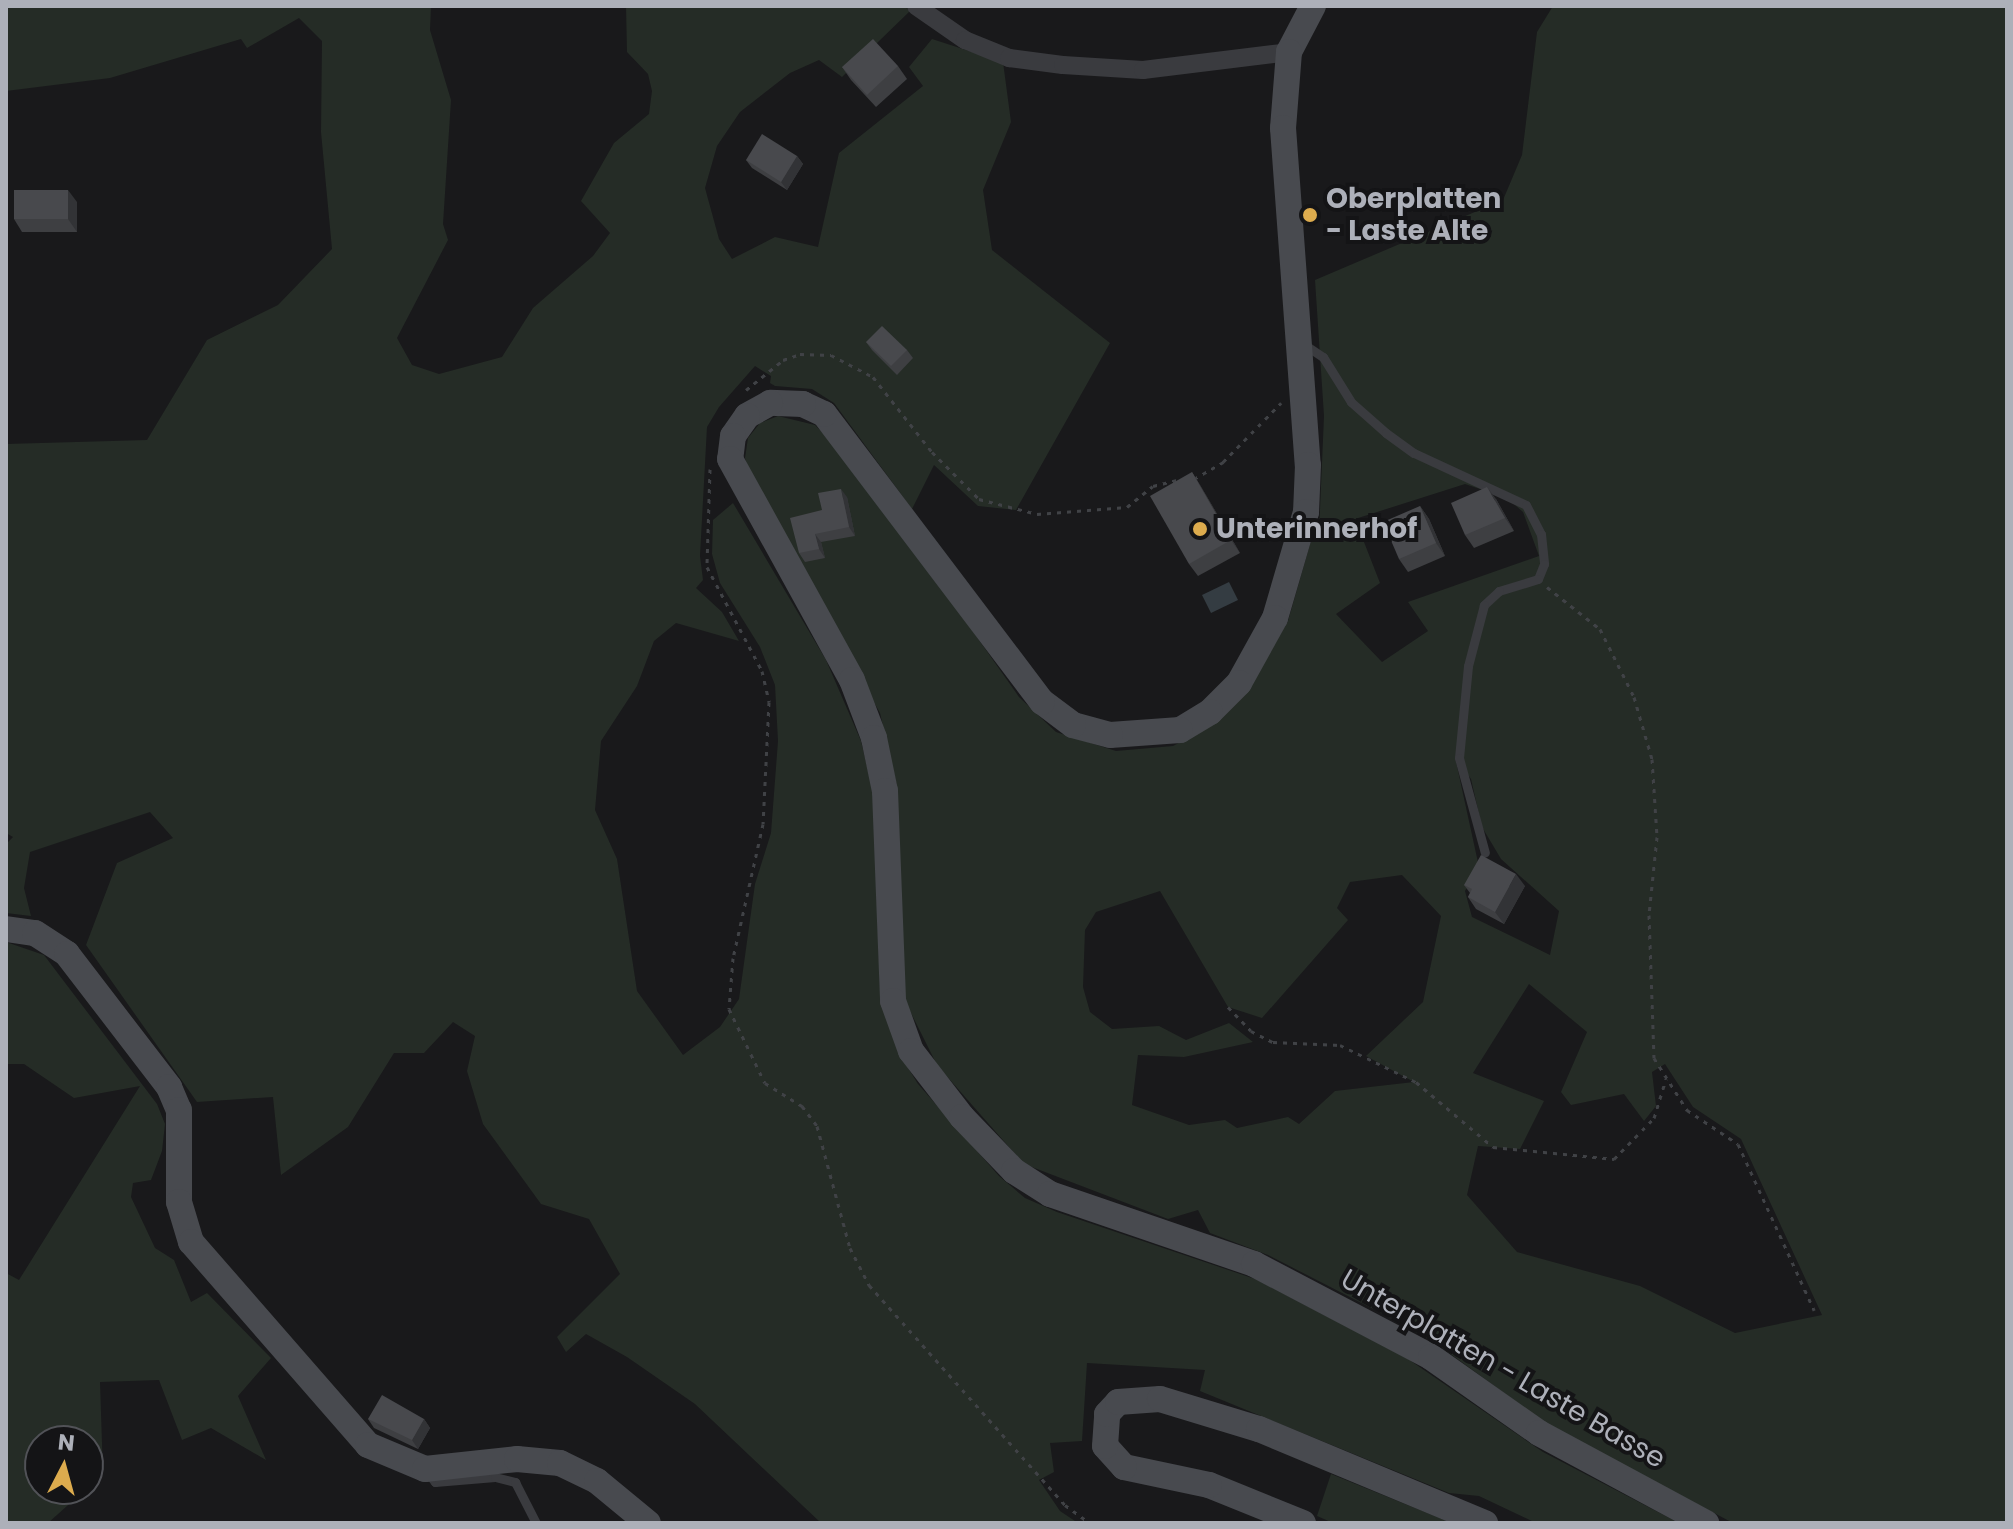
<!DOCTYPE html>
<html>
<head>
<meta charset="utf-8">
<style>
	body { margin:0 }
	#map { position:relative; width:2013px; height:1529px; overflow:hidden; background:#19191b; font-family:Poppins,sans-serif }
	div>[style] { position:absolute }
	.green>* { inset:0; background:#252c26 }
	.water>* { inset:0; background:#343c42 }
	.path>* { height:3px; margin-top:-1.5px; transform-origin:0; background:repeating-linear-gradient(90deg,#404246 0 4px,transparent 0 10px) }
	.service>* { height:9px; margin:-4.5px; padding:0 4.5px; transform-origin:4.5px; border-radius:4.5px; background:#3a3b3f }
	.minor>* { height:18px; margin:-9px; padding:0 9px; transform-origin:9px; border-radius:9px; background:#3a3b3f }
	.secondary>* { height:26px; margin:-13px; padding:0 13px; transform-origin:13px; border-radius:13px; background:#484a4f }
	.wall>* { inset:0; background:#3e3f42 }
	.shaded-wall>* { inset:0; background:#323336 }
	.building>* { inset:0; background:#48494d }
	.dots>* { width:22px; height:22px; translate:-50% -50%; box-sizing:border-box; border:4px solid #141416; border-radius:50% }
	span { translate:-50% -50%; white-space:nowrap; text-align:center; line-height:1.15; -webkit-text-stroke:8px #141416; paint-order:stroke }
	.poi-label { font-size:28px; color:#adb0b9; font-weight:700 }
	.left { translate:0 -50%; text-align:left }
	.street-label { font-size:28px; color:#adb0b9 }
	.frame { position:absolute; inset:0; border:8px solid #adb0b9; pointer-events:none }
	.north { position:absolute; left:24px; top:1425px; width:80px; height:80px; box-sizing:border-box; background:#141416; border:2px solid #515257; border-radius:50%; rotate:6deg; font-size:22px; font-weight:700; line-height:32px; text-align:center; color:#adb0b9 }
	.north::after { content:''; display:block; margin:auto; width:28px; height:36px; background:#ddac4e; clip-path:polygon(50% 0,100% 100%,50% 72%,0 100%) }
</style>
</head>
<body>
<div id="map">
	<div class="green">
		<i style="clip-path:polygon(6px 6px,431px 6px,430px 30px,451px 100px,443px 224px,448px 240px,397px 338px,412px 365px,439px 374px,502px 357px,533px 308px,593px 256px,610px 233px,581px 201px,614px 143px,649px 114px,652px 91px,648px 74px,627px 52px,626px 6px,904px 6px,910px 11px,842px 77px,819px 60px,790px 73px,740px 112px,717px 146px,705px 188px,719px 239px,732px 259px,775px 237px,818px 247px,839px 153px,923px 86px,909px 67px,932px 39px,1003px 62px,1011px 122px,983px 190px,992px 250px,1110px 343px,1016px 510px,978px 506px,934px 465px,912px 509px,834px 403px,812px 389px,775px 386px,770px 383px,771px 376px,755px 366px,719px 407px,707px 427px,700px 556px,703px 580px,696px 588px,722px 612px,739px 641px,676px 623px,654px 641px,637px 686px,601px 741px,595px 810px,617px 859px,637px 991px,683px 1055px,720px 1027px,739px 999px,755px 884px,771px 833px,778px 741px,775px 685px,760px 647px,720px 583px,712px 554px,713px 520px,733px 503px,826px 660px,861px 741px,873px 792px,880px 990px,900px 1055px,918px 1084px,999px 1176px,1025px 1198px,1057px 1212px,1255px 1279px,1408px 1359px,1543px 1452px,1679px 1523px,1536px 1523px,1479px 1496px,1449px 1493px,1200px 1391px,1205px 1370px,1087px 1363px,1082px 1441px,1050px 1443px,1054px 1472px,1039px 1480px,1060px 1511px,1078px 1523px,821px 1523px,695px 1404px,627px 1357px,586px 1334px,566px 1352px,557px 1337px,620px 1274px,589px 1219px,541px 1204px,483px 1124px,467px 1071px,475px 1036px,453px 1022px,424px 1053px,394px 1053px,348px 1127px,281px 1175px,273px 1097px,197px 1102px,86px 945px,117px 863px,173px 838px,150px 812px,30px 852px,24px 888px,31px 916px,6px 913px,6px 844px,13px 837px,6px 833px,6px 444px,147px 440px,207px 340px,278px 305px,332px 249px,321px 132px,322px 41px,299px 18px,247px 48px,241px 39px,110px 78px,6px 91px)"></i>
		<i style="clip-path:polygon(evenodd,1553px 6px,2007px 6px,2007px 1523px,1733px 1523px,1548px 1425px,1437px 1344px,1383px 1314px,1268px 1255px,1210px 1233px,1198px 1210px,1168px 1219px,1024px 1164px,937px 1065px,904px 999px,897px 786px,880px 713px,752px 482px,745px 458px,748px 438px,760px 423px,778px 416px,815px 425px,860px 471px,1019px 697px,1056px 732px,1116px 751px,1173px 746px,1209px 727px,1288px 621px,1313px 534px,1319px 533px,1324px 416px,1315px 280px,1503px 200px,1522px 155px,1537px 32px,1553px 6px,1465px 484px,1507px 498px,1523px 512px,1539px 556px,1408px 602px,1428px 631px,1382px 662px,1336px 614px,1380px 583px,1355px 519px,1465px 484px,1553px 6px,1455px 757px,1471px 779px,1482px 827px,1501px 859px,1559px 911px,1550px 955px,1472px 917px,1465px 891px,1479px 867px,1455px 757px,1553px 6px,1402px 875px,1441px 916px,1423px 1002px,1366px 1056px,1414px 1082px,1335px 1091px,1299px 1124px,1288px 1117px,1237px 1128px,1225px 1120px,1189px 1125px,1132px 1105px,1138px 1055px,1184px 1057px,1253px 1042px,1229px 1023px,1186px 1040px,1159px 1026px,1112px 1029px,1090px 1012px,1083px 987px,1085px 930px,1096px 912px,1160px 891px,1228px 1007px,1262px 1018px,1348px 920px,1337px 908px,1350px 882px,1402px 875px,1553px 6px,1529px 984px,1587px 1032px,1561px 1092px,1571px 1105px,1624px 1094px,1644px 1121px,1656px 1106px,1652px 1072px,1665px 1064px,1693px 1107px,1741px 1139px,1822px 1315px,1735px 1333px,1640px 1286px,1517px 1252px,1467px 1195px,1478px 1146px,1520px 1149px,1544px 1101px,1473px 1073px,1529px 984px)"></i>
		<i style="clip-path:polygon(6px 942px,44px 955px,157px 1104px,165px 1124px,162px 1151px,151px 1180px,133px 1183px,131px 1197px,155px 1248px,174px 1260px,191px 1302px,207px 1293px,271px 1358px,238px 1396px,266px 1460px,211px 1428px,182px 1440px,159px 1380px,100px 1382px,103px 1474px,88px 1487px,88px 1441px,40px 1441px,40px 1489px,86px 1489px,48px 1523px,6px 1523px,6px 1273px,19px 1280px,140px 1086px,74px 1098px,24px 1064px,6px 1064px)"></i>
		<i style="clip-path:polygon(1331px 1474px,1452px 1523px,1333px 1523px,1317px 1516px)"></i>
	</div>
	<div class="water">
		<i style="clip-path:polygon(1229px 582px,1238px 600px,1211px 613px,1202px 595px)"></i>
	</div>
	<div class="path">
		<i style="left:746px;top:390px;width:48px;rotate:-39deg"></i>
		<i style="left:783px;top:360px;width:18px;rotate:-19deg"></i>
		<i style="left:800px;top:354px;width:31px;rotate:2deg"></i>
		<i style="left:831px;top:355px;width:47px;rotate:27.6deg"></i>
		<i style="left:873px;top:377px;width:95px;rotate:51.8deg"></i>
		<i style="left:932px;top:452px;width:66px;rotate:45deg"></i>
		<i style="left:979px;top:499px;width:60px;rotate:14.5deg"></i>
		<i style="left:1037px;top:514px;width:90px;rotate:-4.4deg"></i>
		<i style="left:1127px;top:507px;width:33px;rotate:-39deg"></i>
		<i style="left:1153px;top:486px;width:30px;rotate:-14deg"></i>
		<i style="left:710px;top:469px;width:98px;rotate:91.8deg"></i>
		<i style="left:707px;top:567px;width:118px;rotate:62.1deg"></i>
		<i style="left:762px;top:671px;width:32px;rotate:77deg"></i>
		<i style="left:769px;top:702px;width:122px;rotate:92.8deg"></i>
		<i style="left:763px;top:824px;width:137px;rotate:102.6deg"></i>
		<i style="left:733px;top:958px;width:51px;rotate:94.5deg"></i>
		<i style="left:729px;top:1009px;width:82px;rotate:64.1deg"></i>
		<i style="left:765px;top:1083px;width:44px;rotate:31.9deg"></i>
		<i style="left:802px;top:1106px;width:25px;rotate:53deg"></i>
		<i style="left:817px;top:1126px;width:126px;rotate:74.9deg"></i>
		<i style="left:850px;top:1248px;width:42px;rotate:62.8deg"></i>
		<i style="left:869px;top:1285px;width:295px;rotate:48.3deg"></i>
		<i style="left:1065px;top:1505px;width:31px;rotate:36deg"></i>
		<i style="left:1194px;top:479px;width:34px;rotate:-30deg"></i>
		<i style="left:1223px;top:462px;width:83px;rotate:-45.5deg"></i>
		<i style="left:1547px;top:587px;width:68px;rotate:38.4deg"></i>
		<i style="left:1600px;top:629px;width:76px;rotate:63.4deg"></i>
		<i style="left:1634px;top:697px;width:65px;rotate:73.8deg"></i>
		<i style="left:1652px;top:759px;width:78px;rotate:86.3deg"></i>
		<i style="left:1657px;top:837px;width:78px;rotate:95.9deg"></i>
		<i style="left:1649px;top:915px;width:143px;rotate:88deg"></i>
		<i style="left:1654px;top:1058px;width:62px;rotate:57.6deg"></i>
		<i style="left:1687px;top:1110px;width:61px;rotate:33.7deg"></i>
		<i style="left:1738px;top:1144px;width:183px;rotate:65.4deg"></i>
		<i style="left:1228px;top:1007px;width:33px;rotate:46deg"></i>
		<i style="left:1251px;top:1031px;width:25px;rotate:27deg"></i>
		<i style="left:1273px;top:1042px;width:67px;rotate:2.6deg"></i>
		<i style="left:1340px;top:1045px;width:85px;rotate:26deg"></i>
		<i style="left:1416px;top:1082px;width:101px;rotate:40.2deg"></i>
		<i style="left:1493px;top:1147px;width:122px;rotate:5.7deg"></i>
		<i style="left:1614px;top:1159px;width:57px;rotate:-45.7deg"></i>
		<i style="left:1654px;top:1118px;width:41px;rotate:-72.9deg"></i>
	</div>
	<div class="service">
		<i style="left:1305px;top:345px;width:22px;rotate:34deg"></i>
		<i style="left:1323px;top:357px;width:53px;rotate:58.1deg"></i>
		<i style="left:1351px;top:402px;width:47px;rotate:41.5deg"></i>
		<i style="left:1386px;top:433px;width:34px;rotate:36deg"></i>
		<i style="left:1414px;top:453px;width:123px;rotate:24.9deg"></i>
		<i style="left:1526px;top:505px;width:33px;rotate:63deg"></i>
		<i style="left:1541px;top:534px;width:30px;rotate:84deg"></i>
		<i style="left:1544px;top:564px;width:16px;rotate:112deg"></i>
		<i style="left:1538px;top:579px;width:41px;rotate:162.9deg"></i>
		<i style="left:1499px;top:591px;width:21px;rotate:137deg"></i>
		<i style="left:1484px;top:605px;width:63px;rotate:104.7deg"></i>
		<i style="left:1468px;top:666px;width:92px;rotate:95.6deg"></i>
		<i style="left:1459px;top:758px;width:98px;rotate:74.7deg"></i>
		<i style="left:427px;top:1472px;width:13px;rotate:51deg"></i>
		<i style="left:435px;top:1482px;width:60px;rotate:-4.8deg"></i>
		<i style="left:495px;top:1477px;width:21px;rotate:14deg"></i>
		<i style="left:515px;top:1482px;width:46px;rotate:62.9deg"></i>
	</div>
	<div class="minor">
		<i style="left:916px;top:6px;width:60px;rotate:34.8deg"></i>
		<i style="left:965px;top:40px;width:48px;rotate:22.2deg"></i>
		<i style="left:1009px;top:58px;width:54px;rotate:7.4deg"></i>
		<i style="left:1063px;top:65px;width:80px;rotate:3.6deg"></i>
		<i style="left:1143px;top:70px;width:147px;rotate:-7deg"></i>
	</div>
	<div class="secondary">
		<i style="left:1313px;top:6px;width:52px;rotate:117.6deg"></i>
		<i style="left:1289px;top:52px;width:76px;rotate:94.5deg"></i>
		<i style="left:1283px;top:128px;width:338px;rotate:85.8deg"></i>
		<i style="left:1308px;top:465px;width:47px;rotate:92.4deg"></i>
		<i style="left:1306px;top:512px;width:110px;rotate:106.3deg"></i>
		<i style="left:1275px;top:618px;width:74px;rotate:119deg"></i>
		<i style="left:1239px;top:683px;width:41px;rotate:135deg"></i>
		<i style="left:1210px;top:712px;width:35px;rotate:149deg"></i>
		<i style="left:1180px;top:730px;width:70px;rotate:175.9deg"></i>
		<i style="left:1110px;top:735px;width:38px;rotate:-165deg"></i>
		<i style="left:1073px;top:725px;width:39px;rotate:-143deg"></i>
		<i style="left:1042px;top:702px;width:361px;rotate:-127.1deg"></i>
		<i style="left:824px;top:414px;width:23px;rotate:-155deg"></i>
		<i style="left:803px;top:404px;width:33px;rotate:-178deg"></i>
		<i style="left:770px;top:403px;width:26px;rotate:151deg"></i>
		<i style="left:747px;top:416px;width:24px;rotate:125deg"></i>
		<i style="left:733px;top:436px;width:23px;rotate:97deg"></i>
		<i style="left:730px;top:459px;width:252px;rotate:61.1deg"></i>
		<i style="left:852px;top:680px;width:62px;rotate:69.2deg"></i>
		<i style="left:874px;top:738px;width:54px;rotate:78.3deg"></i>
		<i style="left:885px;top:791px;width:210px;rotate:87.8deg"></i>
		<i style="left:893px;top:1001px;width:53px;rotate:70.2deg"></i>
		<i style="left:911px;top:1051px;width:83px;rotate:52.3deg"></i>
		<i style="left:962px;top:1117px;width:75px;rotate:46.1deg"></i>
		<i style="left:1014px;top:1171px;width:43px;rotate:32.6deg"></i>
		<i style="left:1050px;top:1194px;width:216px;rotate:18.9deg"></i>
		<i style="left:1254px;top:1264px;width:200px;rotate:27.7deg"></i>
		<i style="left:1431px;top:1357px;width:132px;rotate:35.1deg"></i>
		<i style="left:1539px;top:1433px;width:190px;rotate:28.3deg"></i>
		<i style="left:6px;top:929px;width:29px;rotate:8deg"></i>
		<i style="left:35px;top:933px;width:38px;rotate:33deg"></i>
		<i style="left:67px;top:954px;width:168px;rotate:52.5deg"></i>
		<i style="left:169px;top:1087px;width:25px;rotate:67deg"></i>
		<i style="left:179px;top:1110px;width:92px;rotate:90deg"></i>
		<i style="left:179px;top:1202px;width:42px;rotate:73.3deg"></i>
		<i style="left:191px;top:1242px;width:269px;rotate:48.9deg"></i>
		<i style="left:368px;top:1445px;width:62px;rotate:22.8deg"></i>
		<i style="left:425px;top:1469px;width:93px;rotate:-6.2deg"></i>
		<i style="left:517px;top:1459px;width:43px;rotate:5.3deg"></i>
		<i style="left:560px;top:1463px;width:41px;rotate:25.9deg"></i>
		<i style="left:597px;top:1481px;width:66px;rotate:39.5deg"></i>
		<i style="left:1303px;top:1523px;width:101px;rotate:-158deg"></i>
		<i style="left:1209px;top:1485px;width:87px;rotate:-168deg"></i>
		<i style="left:1124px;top:1467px;width:28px;rotate:-132deg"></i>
		<i style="left:1105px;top:1446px;width:32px;rotate:-86deg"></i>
		<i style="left:1107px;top:1414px;width:16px;rotate:-47deg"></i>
		<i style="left:1118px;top:1402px;width:42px;rotate:-4.1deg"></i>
		<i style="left:1160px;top:1399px;width:103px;rotate:16.9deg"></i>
		<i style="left:1259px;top:1429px;width:245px;rotate:22.6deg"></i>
	</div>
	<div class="wall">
		<i style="clip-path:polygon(898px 66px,907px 79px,876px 107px,851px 80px,842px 67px)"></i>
		<i style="clip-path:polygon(797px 156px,803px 164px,787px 190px,752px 168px,746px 160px)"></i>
		<i style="clip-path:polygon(77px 202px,77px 232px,22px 232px,14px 219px)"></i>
		<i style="clip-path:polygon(866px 342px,907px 350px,913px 358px,897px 375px,872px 350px)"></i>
		<i style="clip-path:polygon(1192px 472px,1200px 485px,1240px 553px,1198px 576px,1189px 564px)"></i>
		<i style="clip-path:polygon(847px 497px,855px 536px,821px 542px,825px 558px,805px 562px,799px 553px,822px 510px)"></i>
		<i style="clip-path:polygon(1496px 499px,1514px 531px,1474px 548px,1465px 535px)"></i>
		<i style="clip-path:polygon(1420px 506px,1429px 519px,1445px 556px,1408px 572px,1399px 559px)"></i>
		<i style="clip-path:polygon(1464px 885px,1525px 886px,1504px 924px,1476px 909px,1468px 897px,1470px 893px)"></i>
		<i style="clip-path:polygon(368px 1419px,424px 1419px,430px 1428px,418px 1449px,374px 1428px)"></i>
	</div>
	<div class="shaded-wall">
		<i style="clip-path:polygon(797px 156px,803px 164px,787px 190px,781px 182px)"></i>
		<i style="clip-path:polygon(68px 190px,77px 202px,77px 232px,68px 219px)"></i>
		<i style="clip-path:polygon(1192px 472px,1200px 485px,1240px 553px,1231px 540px)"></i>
		<i style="clip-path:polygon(1487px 487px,1496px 499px,1514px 531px,1505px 518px)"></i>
		<i style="clip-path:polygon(841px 489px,847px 497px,855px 536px,849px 527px)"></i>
		<i style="clip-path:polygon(1420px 506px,1429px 519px,1445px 556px,1436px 543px)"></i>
		<i style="clip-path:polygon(815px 534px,821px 542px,825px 558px,819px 549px)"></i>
		<i style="clip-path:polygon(1516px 874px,1525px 886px,1504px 924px,1495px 912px)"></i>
		<i style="clip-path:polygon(424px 1419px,430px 1428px,418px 1449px,412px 1440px)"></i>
	</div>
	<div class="building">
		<i style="clip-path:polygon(873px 39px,898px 66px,867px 95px,842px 67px)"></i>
		<i style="clip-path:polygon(762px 134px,797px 156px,781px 182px,746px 160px)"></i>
		<i style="clip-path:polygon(14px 190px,68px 190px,68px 219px,14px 219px)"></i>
		<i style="clip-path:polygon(882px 326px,907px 350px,891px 366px,866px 342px)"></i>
		<i style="clip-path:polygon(1192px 472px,1231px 540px,1189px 564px,1150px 496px)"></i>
		<i style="clip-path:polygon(1487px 487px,1505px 518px,1465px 535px,1451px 503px)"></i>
		<i style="clip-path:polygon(841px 489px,849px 527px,815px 534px,819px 549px,799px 553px,790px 518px,822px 510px,818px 493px)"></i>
		<i style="clip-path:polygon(1420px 506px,1436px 543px,1399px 559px,1383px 522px)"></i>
		<i style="clip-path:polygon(1481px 855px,1516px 874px,1495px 912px,1468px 897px,1472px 889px,1464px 885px)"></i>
		<i style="clip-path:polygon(382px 1395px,424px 1419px,412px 1440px,368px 1419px)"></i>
	</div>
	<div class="dots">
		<i style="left:1310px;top:215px;background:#ddac4e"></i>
		<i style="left:1200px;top:529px;background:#ddac4e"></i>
	</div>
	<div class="poi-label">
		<span class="left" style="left:1326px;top:215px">Oberplatten<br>- Laste Alte</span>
		<span class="left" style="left:1216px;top:529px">Unterinnerhof</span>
	</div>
	<div class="street-label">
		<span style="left:1503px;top:1369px;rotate:30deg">Unterplatten - Laste Basse</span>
	</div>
	<div class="frame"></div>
	<div class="north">N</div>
</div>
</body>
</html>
